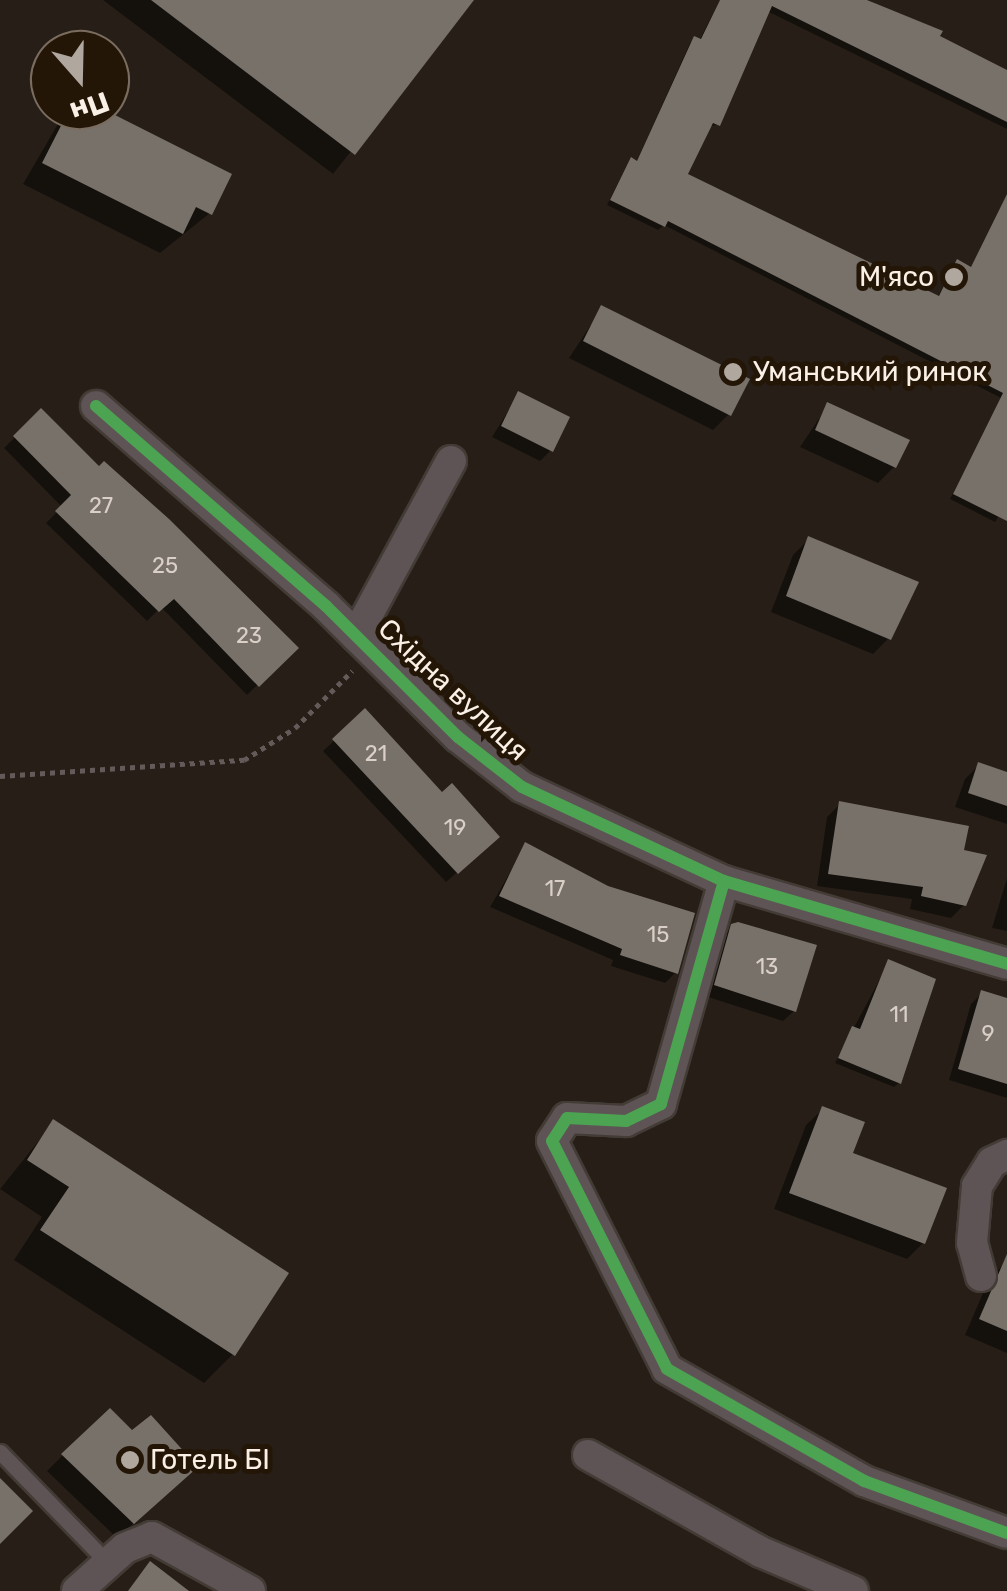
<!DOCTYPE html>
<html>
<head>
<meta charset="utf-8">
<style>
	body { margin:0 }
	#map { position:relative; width:1007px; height:1591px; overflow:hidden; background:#271f17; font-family:Rubik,sans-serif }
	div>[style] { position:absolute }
	.shadow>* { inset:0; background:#0007 }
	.building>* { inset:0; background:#78716a }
	.path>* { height:5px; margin-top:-2.5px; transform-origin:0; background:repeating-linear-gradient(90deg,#635a59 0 5px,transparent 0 10px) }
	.roads { filter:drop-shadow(2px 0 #433c36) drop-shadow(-2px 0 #433c36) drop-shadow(0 2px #433c36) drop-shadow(0 -2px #433c36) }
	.service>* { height:15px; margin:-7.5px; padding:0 7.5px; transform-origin:7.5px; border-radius:7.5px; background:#5e5455 }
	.minor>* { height:30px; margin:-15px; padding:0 15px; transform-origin:15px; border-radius:15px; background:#5e5455 }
	.cycleway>* { height:12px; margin:-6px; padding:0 6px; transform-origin:6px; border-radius:6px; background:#4ca352 }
	.dots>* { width:28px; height:28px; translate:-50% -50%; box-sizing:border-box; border:5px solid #241607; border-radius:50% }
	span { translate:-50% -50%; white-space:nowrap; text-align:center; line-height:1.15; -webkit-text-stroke:10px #241607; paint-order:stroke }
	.number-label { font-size:22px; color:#dad0c7 }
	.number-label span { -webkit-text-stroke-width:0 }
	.poi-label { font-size:28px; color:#faf0e6 }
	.right { translate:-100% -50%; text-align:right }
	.left { translate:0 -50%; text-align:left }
	.street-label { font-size:28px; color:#faf0e6 }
	.north { position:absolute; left:30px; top:30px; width:100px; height:100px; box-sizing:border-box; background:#241607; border:2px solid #7a6d60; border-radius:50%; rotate:160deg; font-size:28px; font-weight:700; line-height:40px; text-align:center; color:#faf0e6 }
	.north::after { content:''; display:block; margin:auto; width:35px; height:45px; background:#b0a79e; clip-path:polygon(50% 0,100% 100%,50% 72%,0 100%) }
</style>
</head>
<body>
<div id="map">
	<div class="shadow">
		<i style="clip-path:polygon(103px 0,471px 0,333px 174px)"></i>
		<i style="clip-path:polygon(720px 0,868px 0,1007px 72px,1007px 129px,767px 11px,718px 124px,709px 127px,685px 175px,937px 298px,957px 262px,970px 269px,1007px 194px,1007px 503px,995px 522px,950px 499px,1001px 398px,664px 225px,658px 230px,607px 205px,627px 165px,636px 163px,690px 43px,699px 41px)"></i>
		<i style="clip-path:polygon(66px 110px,99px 110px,210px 213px,160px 253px,23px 184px)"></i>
		<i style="clip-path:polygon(602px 308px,729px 414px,713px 430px,569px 358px)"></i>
		<i style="clip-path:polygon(519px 394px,551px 450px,540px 461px,492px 437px)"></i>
		<i style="clip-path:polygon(828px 405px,894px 467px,878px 483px,800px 447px)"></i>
		<i style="clip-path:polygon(41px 412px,296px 648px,247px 695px,161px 607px,147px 621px,46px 523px,62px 507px,4px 448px)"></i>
		<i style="clip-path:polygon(809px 539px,889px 638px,873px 654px,771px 612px,793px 555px)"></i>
		<i style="clip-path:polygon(365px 712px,486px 847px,446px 882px,323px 751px)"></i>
		<i style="clip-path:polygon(979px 765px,1007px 775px,1007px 824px,955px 807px,965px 779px)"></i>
		<i style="clip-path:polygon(840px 804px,961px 852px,964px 905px,951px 918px,910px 909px,912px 899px,817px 886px,827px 817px)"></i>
		<i style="clip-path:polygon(526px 845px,676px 972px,665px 983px,611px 966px,613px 960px,490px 907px)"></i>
		<i style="clip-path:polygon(1007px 878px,1007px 931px,992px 928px)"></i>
		<i style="clip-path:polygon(732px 927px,794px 1011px,783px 1021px,705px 996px,721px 938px)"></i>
		<i style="clip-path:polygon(889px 962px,899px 1083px,894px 1087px,835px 1063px)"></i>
		<i style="clip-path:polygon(982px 993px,1007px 1001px,1007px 1098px,949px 1080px,971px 1004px)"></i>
		<i style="clip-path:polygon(823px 1109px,850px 1154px,923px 1243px,907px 1259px,774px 1209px,806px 1125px)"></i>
		<i style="clip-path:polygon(53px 1123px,233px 1354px,204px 1383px,14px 1260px,42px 1217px,0 1189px)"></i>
		<i style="clip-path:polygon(1005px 1263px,1007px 1264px,1007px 1353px,965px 1335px,989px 1279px)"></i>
		<i style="clip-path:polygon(132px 1434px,179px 1482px,117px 1538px,47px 1471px,63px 1455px)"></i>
	</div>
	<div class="building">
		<i style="clip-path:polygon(151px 0,474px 0,355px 155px)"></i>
		<i style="clip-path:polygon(720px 0,867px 0,943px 31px,940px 36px,1007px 70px,1007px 122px,772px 6px,720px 126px,713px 123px,688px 174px,939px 296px,957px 259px,971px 267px,1007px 194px,1007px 521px,953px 494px,1003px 393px,668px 221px,665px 227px,610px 200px,631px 157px,637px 161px,694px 36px,701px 39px)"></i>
		<i style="clip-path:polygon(69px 110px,105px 110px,232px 174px,212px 215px,196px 207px,183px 234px,42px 163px)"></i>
		<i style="clip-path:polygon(601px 305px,750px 379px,731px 416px,583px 341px)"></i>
		<i style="clip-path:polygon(518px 391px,570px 417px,553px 452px,501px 426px)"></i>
		<i style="clip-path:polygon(827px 402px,910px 440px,896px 468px,815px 430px)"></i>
		<i style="clip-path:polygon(41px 408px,99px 466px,104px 461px,169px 519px,299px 648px,259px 687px,174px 599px,159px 612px,55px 511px,71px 495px,13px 436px)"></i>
		<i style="clip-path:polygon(808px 536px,919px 582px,891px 640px,786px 596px)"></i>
		<i style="clip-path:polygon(365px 708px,442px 792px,452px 783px,500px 837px,458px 874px,332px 739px)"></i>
		<i style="clip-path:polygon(978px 762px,1007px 772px,1007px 806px,968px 793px)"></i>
		<i style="clip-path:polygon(839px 801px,969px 826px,964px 850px,987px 855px,966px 906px,921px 896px,923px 887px,828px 874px)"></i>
		<i style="clip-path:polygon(525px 842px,608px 886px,695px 913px,678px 974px,620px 955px,622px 949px,499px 896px)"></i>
		<i style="clip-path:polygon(738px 922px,817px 945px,796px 1012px,714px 985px,731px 924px)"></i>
		<i style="clip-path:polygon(888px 959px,936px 979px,901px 1084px,838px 1058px,852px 1026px,860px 1029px)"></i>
		<i style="clip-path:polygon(981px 990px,1007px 998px,1007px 1084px,958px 1069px)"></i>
		<i style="clip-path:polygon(822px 1106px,865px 1122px,853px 1153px,947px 1188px,925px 1244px,789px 1193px)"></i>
		<i style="clip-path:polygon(53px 1119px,289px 1273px,235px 1356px,40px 1230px,69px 1187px,27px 1160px)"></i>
		<i style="clip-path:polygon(1007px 1254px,1007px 1331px,979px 1319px)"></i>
		<i style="clip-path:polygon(110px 1408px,132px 1430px,151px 1415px,198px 1467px,134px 1524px,61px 1454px)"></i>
		<i style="clip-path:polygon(0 1478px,33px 1511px,0 1544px)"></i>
		<i style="clip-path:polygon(150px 1561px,189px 1591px,128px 1591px)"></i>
	</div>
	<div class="path">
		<i style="left:0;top:776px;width:245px;rotate:-3.8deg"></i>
		<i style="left:244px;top:760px;width:60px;rotate:-32.1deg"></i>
		<i style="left:295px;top:728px;width:81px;rotate:-45deg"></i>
	</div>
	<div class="roads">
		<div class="service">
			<i style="left:0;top:1452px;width:155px;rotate:45.8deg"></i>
		</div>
		<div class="minor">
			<i style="left:96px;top:406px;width:305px;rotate:41deg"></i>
			<i style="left:326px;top:606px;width:186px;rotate:44.8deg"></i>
			<i style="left:458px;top:737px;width:81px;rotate:38deg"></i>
			<i style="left:522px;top:787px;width:223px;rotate:25deg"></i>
			<i style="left:724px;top:881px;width:295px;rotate:16.3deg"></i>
			<i style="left:356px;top:636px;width:199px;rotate:-61.5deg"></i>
			<i style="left:724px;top:881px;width:232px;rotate:105.8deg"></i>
			<i style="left:661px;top:1104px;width:39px;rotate:154deg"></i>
			<i style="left:626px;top:1121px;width:59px;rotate:-177.1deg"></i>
			<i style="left:567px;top:1118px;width:27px;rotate:123deg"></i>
			<i style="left:552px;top:1141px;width:255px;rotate:63.2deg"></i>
			<i style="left:667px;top:1369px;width:227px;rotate:29.6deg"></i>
			<i style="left:864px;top:1481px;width:152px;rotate:20deg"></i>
			<i style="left:981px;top:1276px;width:34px;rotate:-105deg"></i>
			<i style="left:972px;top:1243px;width:57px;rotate:-85deg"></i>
			<i style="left:977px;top:1186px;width:28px;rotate:-58deg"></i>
			<i style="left:992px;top:1162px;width:17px;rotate:-25deg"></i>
			<i style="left:588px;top:1455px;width:198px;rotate:29.3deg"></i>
			<i style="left:761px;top:1552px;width:100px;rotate:23deg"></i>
			<i style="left:77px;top:1591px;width:64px;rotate:-41.9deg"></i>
			<i style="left:125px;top:1548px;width:29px;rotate:-22deg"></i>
			<i style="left:152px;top:1537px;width:112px;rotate:28.9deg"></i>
		</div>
	</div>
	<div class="cycleway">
		<i style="left:96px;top:406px;width:305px;rotate:41deg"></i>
		<i style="left:326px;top:606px;width:186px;rotate:44.8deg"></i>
		<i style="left:458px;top:737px;width:81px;rotate:38deg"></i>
		<i style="left:522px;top:787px;width:223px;rotate:25deg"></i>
		<i style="left:724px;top:881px;width:295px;rotate:16.3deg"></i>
		<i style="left:724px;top:881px;width:232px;rotate:105.8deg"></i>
		<i style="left:661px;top:1104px;width:39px;rotate:154deg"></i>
		<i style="left:626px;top:1121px;width:59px;rotate:-177.1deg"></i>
		<i style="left:567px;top:1118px;width:27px;rotate:123deg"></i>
		<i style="left:552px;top:1141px;width:255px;rotate:63.2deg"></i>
		<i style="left:667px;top:1369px;width:227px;rotate:29.6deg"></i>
		<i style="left:864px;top:1481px;width:152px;rotate:20deg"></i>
	</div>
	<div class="dots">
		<i style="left:954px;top:277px;background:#b0a79e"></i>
		<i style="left:733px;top:372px;background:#b0a79e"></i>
		<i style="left:130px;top:1460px;background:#b0a79e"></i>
	</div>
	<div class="number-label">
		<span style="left:101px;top:506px">27</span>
		<span style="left:165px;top:566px">25</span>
		<span style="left:249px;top:636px">23</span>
		<span style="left:376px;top:754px">21</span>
		<span style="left:455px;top:828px">19</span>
		<span style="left:555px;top:889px">17</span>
		<span style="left:658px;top:935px">15</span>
		<span style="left:767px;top:967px">13</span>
		<span style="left:899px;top:1015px">11</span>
		<span style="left:988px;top:1034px">9</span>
	</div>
	<div class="poi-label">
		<span class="right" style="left:934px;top:277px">М'ясо</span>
		<span class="left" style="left:753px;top:372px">Уманський ринок</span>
		<span class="left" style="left:150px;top:1460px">Готель БІ</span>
	</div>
	<div class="street-label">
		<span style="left:453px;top:690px;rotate:43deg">Східна вулиця</span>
	</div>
	<div class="north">Пн</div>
</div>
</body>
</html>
